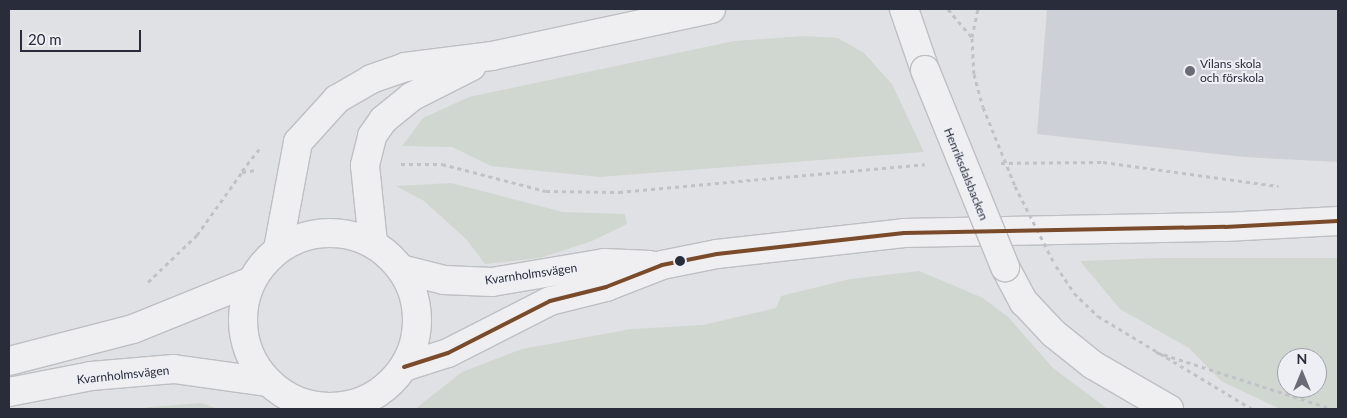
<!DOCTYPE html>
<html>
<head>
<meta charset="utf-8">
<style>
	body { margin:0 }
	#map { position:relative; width:1347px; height:418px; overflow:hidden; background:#e0e1e4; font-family:Lato,sans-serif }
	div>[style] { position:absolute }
	.built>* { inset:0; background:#ced0d7 }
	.green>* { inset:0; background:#d0d7d0 }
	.path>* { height:3px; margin-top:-1.5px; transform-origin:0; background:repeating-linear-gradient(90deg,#c1c2c7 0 4px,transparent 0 8px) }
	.roads { filter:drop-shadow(1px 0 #bebfc2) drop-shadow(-1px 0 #bebfc2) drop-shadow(0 1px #bebfc2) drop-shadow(0 -1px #bebfc2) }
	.minor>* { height:28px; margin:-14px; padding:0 14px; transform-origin:14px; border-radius:14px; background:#efeff1 }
	.minor>.ring { margin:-14px; padding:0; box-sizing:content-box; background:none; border:28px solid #efeff1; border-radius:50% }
	.path-bridge>* { height:3px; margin-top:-1.5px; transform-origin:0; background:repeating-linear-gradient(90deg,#c1c2c7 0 4px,transparent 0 8px) }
	.bridges { filter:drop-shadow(1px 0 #bebfc2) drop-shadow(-1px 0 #bebfc2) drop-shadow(0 1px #bebfc2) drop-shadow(0 -1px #bebfc2) }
	.minor-bridge>* { height:28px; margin:-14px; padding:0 14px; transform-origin:14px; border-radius:14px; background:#efeff1 }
	.bus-1>* { height:4px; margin:-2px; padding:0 2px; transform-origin:2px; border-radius:2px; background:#7a4b2a }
	.dots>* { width:14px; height:14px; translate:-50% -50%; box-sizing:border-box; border:2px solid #edeff4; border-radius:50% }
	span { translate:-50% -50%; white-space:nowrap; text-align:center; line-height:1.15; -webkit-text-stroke:4px #edeff4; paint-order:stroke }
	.poi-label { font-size:12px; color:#292d3b }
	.left { translate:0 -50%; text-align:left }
	.street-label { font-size:12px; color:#292d3b }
	.frame { position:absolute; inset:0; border:10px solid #292d3b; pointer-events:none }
	.north { position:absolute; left:1277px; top:348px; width:50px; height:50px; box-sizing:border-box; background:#edeff4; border:1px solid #9fa1aa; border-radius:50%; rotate:0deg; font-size:14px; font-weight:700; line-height:20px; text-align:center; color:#292d3b }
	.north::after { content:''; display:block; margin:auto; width:18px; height:22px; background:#696c76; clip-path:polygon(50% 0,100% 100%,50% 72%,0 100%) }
	.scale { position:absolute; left:20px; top:30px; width:121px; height:22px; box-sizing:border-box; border:2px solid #292d3b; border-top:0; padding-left:6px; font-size:15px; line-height:18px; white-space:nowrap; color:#292d3b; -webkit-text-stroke:4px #edeff4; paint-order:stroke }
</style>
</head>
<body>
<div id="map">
	<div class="built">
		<i style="clip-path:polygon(1047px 9px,1338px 9px,1338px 162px,1244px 157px,1037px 134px)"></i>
	</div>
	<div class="green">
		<i style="clip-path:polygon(805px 36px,838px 38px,864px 53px,892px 84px,924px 152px,600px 177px,491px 166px,452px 147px,402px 146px,423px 118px,469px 97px,734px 41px)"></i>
		<i style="clip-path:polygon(451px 183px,563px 212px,625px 214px,627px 224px,592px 241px,540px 258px,485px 264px,466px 239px,424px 201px,396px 186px)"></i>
		<i style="clip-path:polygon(evenodd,1157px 258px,1338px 258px,1338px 409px,1280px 409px,1221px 381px,1189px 348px,1120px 309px,1080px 261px,1157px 258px,1287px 358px,1317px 358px,1317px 388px,1287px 388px,1287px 358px)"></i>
		<i style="clip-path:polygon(919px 271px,983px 298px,1008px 317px,1053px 368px,1108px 409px,415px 409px,462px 372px,522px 349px,631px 329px,703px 325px,776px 308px,781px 296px,850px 279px)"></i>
		<i style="clip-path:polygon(202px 403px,218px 409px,142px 409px,150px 407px)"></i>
	</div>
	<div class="path">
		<i style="left:948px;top:9px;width:38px;rotate:50deg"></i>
		<i style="left:972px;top:37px;width:29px;rotate:-78deg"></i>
		<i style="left:1001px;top:163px;width:102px;rotate:-0.6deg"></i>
		<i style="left:1103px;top:162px;width:177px;rotate:7.8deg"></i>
		<i style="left:401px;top:164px;width:41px"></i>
		<i style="left:442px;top:164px;width:107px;rotate:14.6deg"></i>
		<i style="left:546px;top:191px;width:73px;rotate:0.8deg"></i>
		<i style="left:619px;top:192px;width:307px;rotate:-5.2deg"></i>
		<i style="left:242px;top:171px;width:29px;rotate:-52deg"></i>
		<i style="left:1056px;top:266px;width:32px;rotate:56deg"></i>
		<i style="left:1074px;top:293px;width:33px;rotate:44deg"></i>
		<i style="left:1098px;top:316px;width:180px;rotate:31.1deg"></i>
		<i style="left:148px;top:282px;width:68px;rotate:-43.8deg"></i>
		<i style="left:197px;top:235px;width:77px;rotate:-54.5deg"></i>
		<i style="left:242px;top:172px;width:15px;rotate:-8deg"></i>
		<i style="left:1156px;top:352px;width:185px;rotate:17.9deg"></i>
	</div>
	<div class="roads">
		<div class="minor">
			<i style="left:904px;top:9px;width:65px;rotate:71deg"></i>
			<i class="ring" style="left:243px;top:233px;width:146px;height:146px"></i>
			<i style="left:373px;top:243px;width:78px;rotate:-95.9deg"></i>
			<i style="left:365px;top:165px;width:30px;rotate:-76deg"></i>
			<i style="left:372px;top:136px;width:19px;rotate:-55deg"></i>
			<i style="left:383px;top:120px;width:36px;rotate:-39deg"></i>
			<i style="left:411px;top:97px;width:68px;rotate:-26.9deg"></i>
			<i style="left:278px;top:249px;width:109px;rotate:-79.4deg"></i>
			<i style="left:298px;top:142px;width:58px;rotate:-47.8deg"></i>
			<i style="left:337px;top:99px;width:39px;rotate:-30deg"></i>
			<i style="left:371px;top:79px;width:36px;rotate:-19deg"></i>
			<i style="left:405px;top:67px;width:88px;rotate:-7.2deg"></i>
			<i style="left:492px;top:56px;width:224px;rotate:-12.1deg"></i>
			<i style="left:1005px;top:267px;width:40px;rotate:62deg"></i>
			<i style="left:1024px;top:302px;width:42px;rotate:46.9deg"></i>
			<i style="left:1053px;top:333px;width:51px;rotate:38.7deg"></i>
			<i style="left:1093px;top:365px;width:88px;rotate:30.1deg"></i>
			<i style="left:401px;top:269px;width:44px;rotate:14.3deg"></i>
			<i style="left:444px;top:280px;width:48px;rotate:2.4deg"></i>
			<i style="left:492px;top:282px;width:114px;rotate:-9.6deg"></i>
			<i style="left:604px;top:263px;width:46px;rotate:2.5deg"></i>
			<i style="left:9px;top:361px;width:128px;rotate:-14.5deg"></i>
			<i style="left:133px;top:329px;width:128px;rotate:-22deg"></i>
			<i style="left:404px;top:367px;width:46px;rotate:-17.7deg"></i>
			<i style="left:448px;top:353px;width:114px;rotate:-27deg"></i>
			<i style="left:550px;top:301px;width:58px;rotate:-14deg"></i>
			<i style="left:606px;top:287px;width:60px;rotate:-21.4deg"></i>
			<i style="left:662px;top:265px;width:56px;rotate:-11.3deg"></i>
			<i style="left:717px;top:254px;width:188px;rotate:-6.4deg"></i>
			<i style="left:904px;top:233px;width:321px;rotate:-1.1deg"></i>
			<i style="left:1225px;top:227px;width:113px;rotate:-3deg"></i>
			<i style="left:9px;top:392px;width:84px;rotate:-11deg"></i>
			<i style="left:91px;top:376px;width:83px;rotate:-4.8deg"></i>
			<i style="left:174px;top:369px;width:95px;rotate:7.9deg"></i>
		</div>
	</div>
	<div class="path-bridge">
		<i style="left:972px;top:38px;width:36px;rotate:87deg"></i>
		<i style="left:974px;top:74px;width:34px;rotate:75deg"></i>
		<i style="left:983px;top:107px;width:85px;rotate:67.9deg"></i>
		<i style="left:1015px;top:186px;width:84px;rotate:63.1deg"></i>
	</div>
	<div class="bridges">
		<div class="minor-bridge">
			<i style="left:925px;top:70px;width:213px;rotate:67.9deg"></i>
		</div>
	</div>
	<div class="bus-1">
		<i style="left:404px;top:367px;width:46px;rotate:-17.7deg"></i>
		<i style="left:448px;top:353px;width:114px;rotate:-27deg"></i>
		<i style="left:550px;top:301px;width:58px;rotate:-14deg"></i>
		<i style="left:606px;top:287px;width:60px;rotate:-21.4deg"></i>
		<i style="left:662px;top:265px;width:56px;rotate:-11.3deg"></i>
		<i style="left:717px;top:254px;width:188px;rotate:-6.4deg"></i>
		<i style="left:904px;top:233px;width:321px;rotate:-1.1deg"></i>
		<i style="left:1225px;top:227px;width:113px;rotate:-3deg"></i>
	</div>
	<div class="dots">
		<i style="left:1190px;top:71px;background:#696c76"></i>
		<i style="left:680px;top:261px;background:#292d3b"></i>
	</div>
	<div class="poi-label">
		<span class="left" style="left:1200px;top:71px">Vilans skola<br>och förskola</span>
	</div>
	<div class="street-label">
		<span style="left:966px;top:174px;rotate:68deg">Henriksdalsbacken</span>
		<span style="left:531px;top:274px;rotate:-8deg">Kvarnholmsvägen</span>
		<span style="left:123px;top:375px;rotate:-6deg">Kvarnholmsvägen</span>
	</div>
	<div class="frame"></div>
	<div class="north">N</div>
	<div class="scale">20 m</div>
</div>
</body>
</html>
